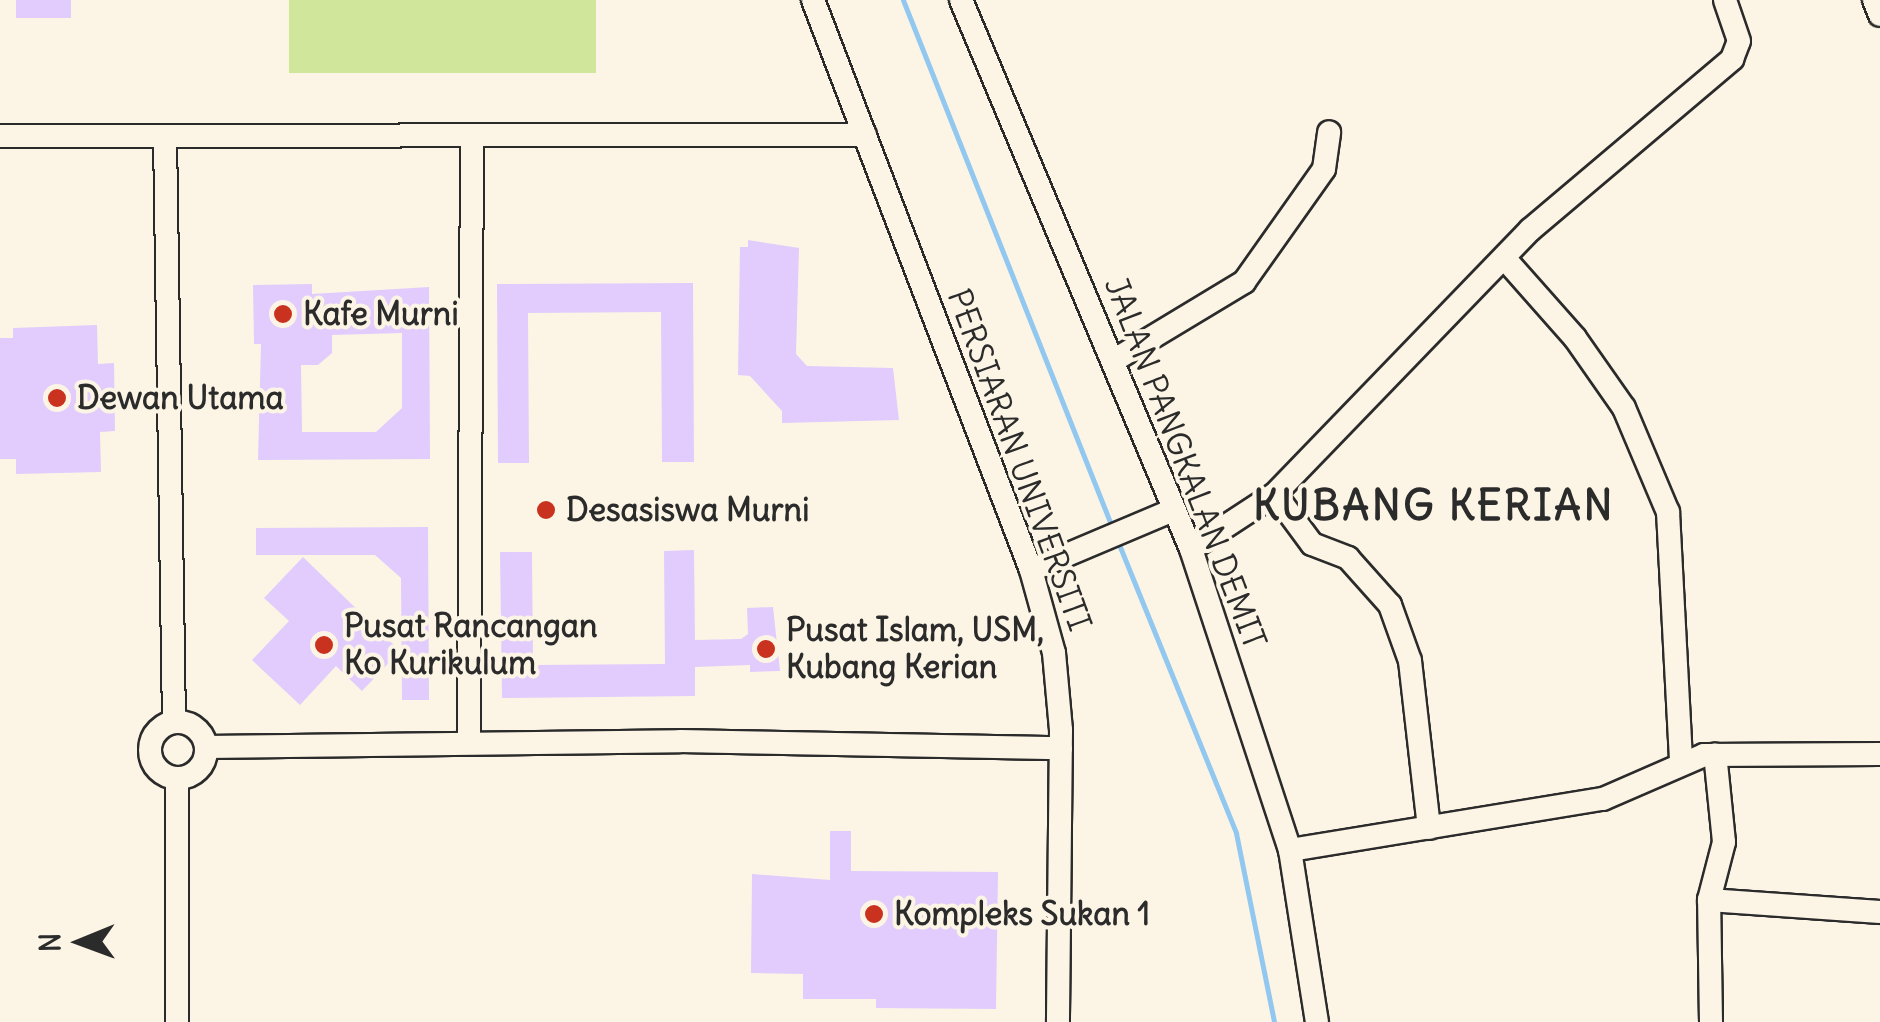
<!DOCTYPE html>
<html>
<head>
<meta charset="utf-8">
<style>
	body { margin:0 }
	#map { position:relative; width:1880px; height:1022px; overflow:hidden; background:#fcf5e5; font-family:Delius,sans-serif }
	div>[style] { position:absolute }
	.green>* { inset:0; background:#d0e69a }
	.stream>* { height:5px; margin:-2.5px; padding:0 2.5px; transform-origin:2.5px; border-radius:2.5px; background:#92c8f0 }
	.building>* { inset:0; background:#e1ccfd }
	.roads { filter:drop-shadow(2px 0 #2b2b2b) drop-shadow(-2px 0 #2b2b2b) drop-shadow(0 2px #2b2b2b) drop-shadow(0 -2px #2b2b2b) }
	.street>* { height:22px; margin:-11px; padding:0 11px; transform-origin:11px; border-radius:11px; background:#fcf5e5 }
	.street>.ring { margin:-11px; padding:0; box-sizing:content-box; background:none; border:22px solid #fcf5e5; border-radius:50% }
	.dots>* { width:28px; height:28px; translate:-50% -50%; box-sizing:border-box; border:5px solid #fcf5e5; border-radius:50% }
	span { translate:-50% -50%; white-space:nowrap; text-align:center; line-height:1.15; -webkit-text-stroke:8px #fcf5e5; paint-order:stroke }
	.poi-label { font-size:32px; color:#2b2b2b; font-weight:700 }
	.left { translate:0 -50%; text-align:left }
	.street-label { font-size:32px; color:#2b2b2b }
	.district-label { font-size:42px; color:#2b2b2b; font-weight:700; letter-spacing:2.5px }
	.north { position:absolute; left:30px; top:892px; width:100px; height:100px; -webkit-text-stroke:8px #fcf5e5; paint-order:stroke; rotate:269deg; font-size:28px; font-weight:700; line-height:40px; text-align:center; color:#2b2b2b }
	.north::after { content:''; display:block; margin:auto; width:35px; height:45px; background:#2b2b2b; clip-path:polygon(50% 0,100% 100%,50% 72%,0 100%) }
</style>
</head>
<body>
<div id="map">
	<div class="green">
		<i style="clip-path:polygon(289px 0,596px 0,596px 73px,289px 73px)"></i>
	</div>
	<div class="stream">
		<i style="left:903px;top:0;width:567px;rotate:68.37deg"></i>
		<i style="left:1118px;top:542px;width:314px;rotate:67.9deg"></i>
		<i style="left:1236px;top:833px;width:193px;rotate:78.6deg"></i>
	</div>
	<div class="building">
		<i style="clip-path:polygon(16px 0,71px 0,71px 18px,16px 18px)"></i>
		<i style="clip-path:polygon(748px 240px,799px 248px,796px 354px,807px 366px,893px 368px,899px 420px,782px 423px,782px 411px,750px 376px,738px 375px,740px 247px,748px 247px)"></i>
		<i style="clip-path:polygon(693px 283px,694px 462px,662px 462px,661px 312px,528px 313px,529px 463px,498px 463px,497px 284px)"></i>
		<i style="clip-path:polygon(evenodd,312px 284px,312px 294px,429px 287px,430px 459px,258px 460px,261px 344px,254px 344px,253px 285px,312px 284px,402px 333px,402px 408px,376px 432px,302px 432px,301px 365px,318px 365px,332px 353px,332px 335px,402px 333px)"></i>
		<i style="clip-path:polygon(97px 325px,98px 364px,114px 363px,115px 431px,100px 432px,101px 472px,16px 474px,16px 459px,0 459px,0 338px,13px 338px,13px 328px)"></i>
		<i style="clip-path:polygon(428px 527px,429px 700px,402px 700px,401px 578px,375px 555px,256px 555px,256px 528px)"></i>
		<i style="clip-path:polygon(694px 550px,695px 640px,741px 639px,748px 634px,747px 608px,773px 607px,780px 671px,750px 672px,750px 665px,695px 667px,695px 696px,502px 698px,500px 552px,532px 552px,533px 665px,665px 664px,664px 551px)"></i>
		<i style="clip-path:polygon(303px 557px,400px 651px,362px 691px,336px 666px,300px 705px,252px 660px,289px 621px,264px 598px)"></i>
		<i style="clip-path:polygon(830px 831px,851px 831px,851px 871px,998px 872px,996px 1009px,876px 1008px,876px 999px,803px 999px,803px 974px,751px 973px,752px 874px,830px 880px)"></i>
	</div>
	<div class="roads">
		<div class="street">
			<i style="left:813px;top:0;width:610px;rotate:69.07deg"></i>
			<i style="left:1031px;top:570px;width:86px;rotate:74.5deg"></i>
			<i style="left:1054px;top:653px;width:77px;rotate:84.8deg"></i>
			<i style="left:1061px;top:730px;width:292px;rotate:90.6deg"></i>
			<i style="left:961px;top:0;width:595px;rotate:67.27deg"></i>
			<i style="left:1191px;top:549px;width:317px;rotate:71.8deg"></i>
			<i style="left:1290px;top:850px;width:174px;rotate:81.1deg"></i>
			<i style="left:1874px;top:0;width:16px;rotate:68deg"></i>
			<i style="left:0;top:136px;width:865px;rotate:-0.07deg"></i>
			<i style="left:165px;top:136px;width:586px;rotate:89.12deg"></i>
			<i style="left:1506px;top:260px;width:104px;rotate:48.5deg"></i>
			<i style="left:1575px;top:338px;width:85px;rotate:55deg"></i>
			<i style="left:1624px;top:408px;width:113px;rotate:67.1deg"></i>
			<i style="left:1668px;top:512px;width:248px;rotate:87deg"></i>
			<i style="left:1113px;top:361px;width:153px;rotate:-31.1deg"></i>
			<i style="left:1244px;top:282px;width:138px;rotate:-54.7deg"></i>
			<i style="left:1324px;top:169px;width:37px;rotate:-82deg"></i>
			<i style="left:1275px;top:494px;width:62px;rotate:53.5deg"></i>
			<i style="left:1312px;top:544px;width:39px;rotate:21deg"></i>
			<i style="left:1348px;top:558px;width:63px;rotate:48.2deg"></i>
			<i style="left:1390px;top:605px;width:59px;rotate:70.3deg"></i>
			<i style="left:1410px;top:661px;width:168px;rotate:83.5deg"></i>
			<i style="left:1191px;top:549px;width:100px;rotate:-33.2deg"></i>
			<i style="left:1275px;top:494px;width:367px;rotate:-46deg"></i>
			<i style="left:1530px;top:230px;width:265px;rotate:-40.2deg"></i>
			<i style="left:1732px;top:59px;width:19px;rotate:-69deg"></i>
			<i style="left:1739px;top:41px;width:43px;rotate:-108.9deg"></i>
			<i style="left:1031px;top:570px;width:154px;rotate:-22.9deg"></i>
			<i class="ring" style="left:150px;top:722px;width:34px;height:34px"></i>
			<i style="left:469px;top:743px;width:608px;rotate:-89.72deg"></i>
			<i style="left:206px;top:747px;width:474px;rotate:-0.7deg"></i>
			<i style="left:680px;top:741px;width:381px;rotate:1.1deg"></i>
			<i style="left:177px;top:778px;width:244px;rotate:90deg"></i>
			<i style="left:1290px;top:850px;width:317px;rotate:-9.3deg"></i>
			<i style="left:1603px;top:799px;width:110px;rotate:-23.5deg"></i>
			<i style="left:1704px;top:755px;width:176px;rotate:-0.3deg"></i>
			<i style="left:1709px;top:900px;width:171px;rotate:4deg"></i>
			<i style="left:1711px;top:1022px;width:122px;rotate:-90.9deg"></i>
			<i style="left:1709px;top:900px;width:60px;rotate:-75.5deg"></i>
			<i style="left:1724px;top:842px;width:88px;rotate:-95.8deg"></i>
		</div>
	</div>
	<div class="dots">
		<i style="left:283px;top:314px;background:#c8321e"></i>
		<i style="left:57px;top:398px;background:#c8321e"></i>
		<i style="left:546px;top:510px;background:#c8321e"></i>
		<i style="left:324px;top:645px;background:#c8321e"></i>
		<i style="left:766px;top:649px;background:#c8321e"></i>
		<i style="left:874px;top:914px;background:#c8321e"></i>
	</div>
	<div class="poi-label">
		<span class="left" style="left:303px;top:314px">Kafe Murni</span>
		<span class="left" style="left:77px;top:398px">Dewan Utama</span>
		<span class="left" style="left:566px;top:510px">Desasiswa Murni</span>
		<span class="left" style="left:344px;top:645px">Pusat Rancangan<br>Ko Kurikulum</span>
		<span class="left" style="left:786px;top:649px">Pusat Islam, USM,<br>Kubang Kerian</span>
		<span class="left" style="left:894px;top:914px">Kompleks Sukan 1</span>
	</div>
	<div class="street-label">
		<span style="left:1019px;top:460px;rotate:70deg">PERSIARAN UNIVERSITI</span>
		<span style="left:1185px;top:463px;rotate:69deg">JALAN PANGKALAN DEMIT</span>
	</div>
	<div class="district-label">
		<span style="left:1434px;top:505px">KUBANG KERIAN</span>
	</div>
	<div class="north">N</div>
</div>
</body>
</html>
